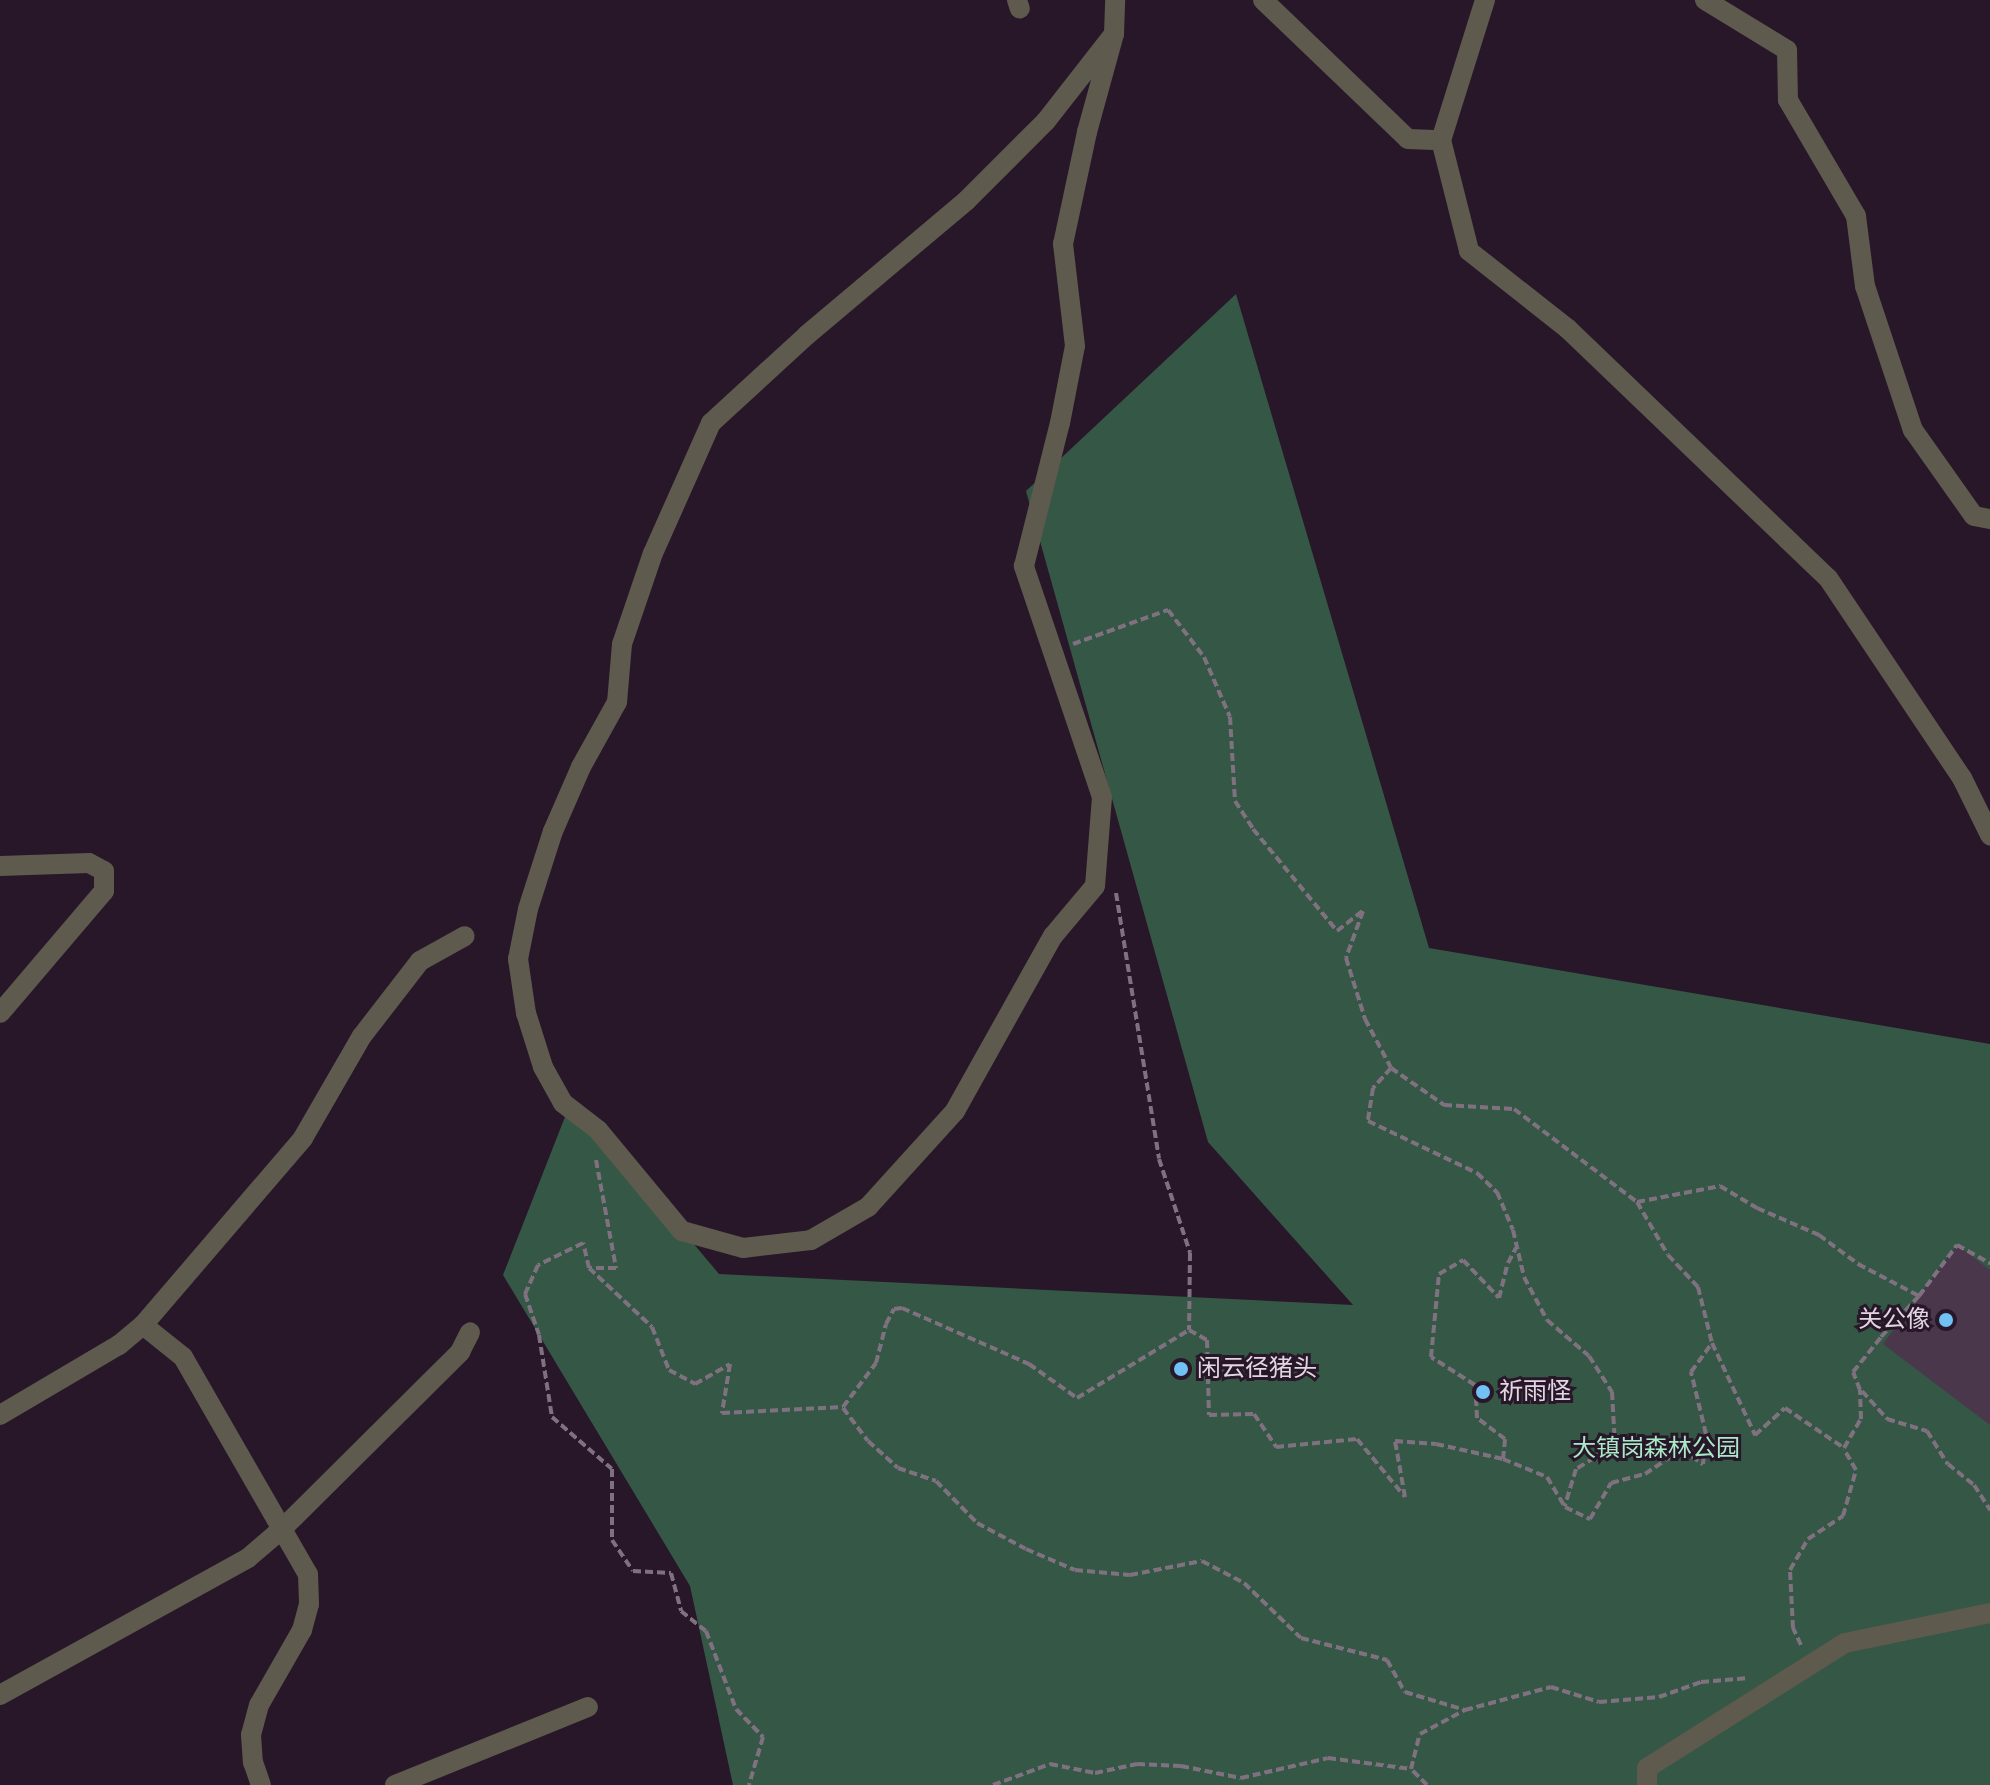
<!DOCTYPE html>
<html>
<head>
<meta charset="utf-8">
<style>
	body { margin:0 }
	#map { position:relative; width:1990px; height:1785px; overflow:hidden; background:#281729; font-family:"Roboto Condensed","Noto Sans SC",sans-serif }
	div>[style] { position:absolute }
	.forest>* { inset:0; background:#355745 }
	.building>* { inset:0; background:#4a374b }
	.path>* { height:4px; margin-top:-2px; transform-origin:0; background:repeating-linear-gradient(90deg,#7f7180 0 8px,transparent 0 12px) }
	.minor>* { height:20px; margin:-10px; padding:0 10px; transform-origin:10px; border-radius:10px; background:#5e5a4e }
	.dots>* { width:22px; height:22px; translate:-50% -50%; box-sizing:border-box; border:4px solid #281729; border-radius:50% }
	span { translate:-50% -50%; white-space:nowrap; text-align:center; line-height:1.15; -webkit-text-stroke:6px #281729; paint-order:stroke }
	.poi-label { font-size:24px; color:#e1d6e2 }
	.right { translate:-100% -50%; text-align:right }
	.left { translate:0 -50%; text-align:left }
	.park-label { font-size:24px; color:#a9e9c7 }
</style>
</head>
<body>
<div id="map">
	<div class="forest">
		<i style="clip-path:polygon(1236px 294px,1429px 948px,1990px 1044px,1990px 1785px,733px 1785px,690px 1586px,503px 1275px,572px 1099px,719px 1274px,1353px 1305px,1208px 1142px,1026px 491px)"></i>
	</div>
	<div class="building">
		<i style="clip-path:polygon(1957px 1245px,1990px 1270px,1990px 1425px,1883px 1344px)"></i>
	</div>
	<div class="path">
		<i style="left:1073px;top:644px;width:101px;rotate:-19.7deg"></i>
		<i style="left:1168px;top:610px;width:59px;rotate:52.5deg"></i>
		<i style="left:1204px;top:657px;width:65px;rotate:66.6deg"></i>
		<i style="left:1230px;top:717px;width:84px;rotate:86.6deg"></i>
		<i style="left:1235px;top:801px;width:33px;rotate:57deg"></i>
		<i style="left:1253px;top:829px;width:132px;rotate:50.5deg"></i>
		<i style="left:1337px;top:931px;width:33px;rotate:-38deg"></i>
		<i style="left:1363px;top:911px;width:50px;rotate:109.9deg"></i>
		<i style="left:1346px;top:958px;width:64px;rotate:72.7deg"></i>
		<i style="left:1365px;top:1019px;width:55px;rotate:62deg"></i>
		<i style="left:1391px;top:1068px;width:65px;rotate:34.9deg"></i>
		<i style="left:1444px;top:1105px;width:70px;rotate:3.3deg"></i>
		<i style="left:1514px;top:1109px;width:154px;rotate:37.1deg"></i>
		<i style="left:1637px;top:1202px;width:85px;rotate:-10.9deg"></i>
		<i style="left:1720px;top:1186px;width:43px;rotate:30.7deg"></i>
		<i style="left:1757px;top:1208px;width:68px;rotate:23.5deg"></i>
		<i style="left:1819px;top:1235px;width:49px;rotate:36.6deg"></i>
		<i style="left:1858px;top:1264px;width:69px;rotate:27.7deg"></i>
		<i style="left:1116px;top:893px;width:269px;rotate:80.8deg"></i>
		<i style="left:1159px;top:1159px;width:99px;rotate:71.7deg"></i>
		<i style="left:1190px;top:1253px;width:77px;rotate:90.7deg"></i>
		<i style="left:1391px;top:1068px;width:27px;rotate:132deg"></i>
		<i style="left:1373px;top:1088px;width:33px;rotate:99deg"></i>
		<i style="left:1368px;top:1121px;width:121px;rotate:25.5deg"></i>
		<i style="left:1477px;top:1173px;width:28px;rotate:44deg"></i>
		<i style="left:1497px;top:1192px;width:41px;rotate:67.2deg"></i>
		<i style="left:1513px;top:1230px;width:48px;rotate:76.8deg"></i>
		<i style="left:1524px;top:1277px;width:49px;rotate:61.9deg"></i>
		<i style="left:1547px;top:1320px;width:55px;rotate:40.6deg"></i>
		<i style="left:1589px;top:1356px;width:43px;rotate:57.4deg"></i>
		<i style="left:1612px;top:1392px;width:53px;rotate:86.8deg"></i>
		<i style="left:1615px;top:1445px;width:46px;rotate:148.4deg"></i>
		<i style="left:1576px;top:1469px;width:39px;rotate:107deg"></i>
		<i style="left:596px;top:1160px;width:110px;rotate:79.5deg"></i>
		<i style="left:616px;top:1268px;width:27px;rotate:180deg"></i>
		<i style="left:589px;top:1268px;width:86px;rotate:43.1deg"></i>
		<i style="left:652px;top:1327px;width:46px;rotate:68.4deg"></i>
		<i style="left:669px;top:1370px;width:30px;rotate:28deg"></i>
		<i style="left:695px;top:1384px;width:40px;rotate:-29.7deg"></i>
		<i style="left:730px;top:1364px;width:50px;rotate:99.3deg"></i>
		<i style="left:722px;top:1413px;width:121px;rotate:-2.8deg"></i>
		<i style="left:843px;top:1407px;width:55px;rotate:-53.1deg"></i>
		<i style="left:876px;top:1363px;width:40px;rotate:-75.6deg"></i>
		<i style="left:886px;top:1324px;width:17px;rotate:-62deg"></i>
		<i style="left:894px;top:1309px;width:8px;rotate:-7deg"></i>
		<i style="left:902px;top:1308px;width:139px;rotate:23.8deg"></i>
		<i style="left:1029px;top:1364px;width:59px;rotate:35.3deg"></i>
		<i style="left:1077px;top:1398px;width:131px;rotate:-31.3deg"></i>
		<i style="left:1189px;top:1330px;width:21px;rotate:29deg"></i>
		<i style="left:1207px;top:1340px;width:75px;rotate:88.5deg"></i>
		<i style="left:1209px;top:1415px;width:45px;rotate:-1.3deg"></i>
		<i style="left:1254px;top:1414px;width:40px;rotate:56deg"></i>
		<i style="left:1276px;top:1447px;width:81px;rotate:-5.6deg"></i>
		<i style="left:1357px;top:1439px;width:75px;rotate:50.4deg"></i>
		<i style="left:1405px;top:1497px;width:57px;rotate:-100.1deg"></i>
		<i style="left:1395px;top:1441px;width:41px;rotate:4.2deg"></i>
		<i style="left:1436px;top:1444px;width:69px;rotate:12.6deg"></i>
		<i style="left:1503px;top:1459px;width:48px;rotate:22.2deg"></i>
		<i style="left:1547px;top:1477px;width:35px;rotate:59deg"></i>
		<i style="left:1565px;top:1507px;width:28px;rotate:26deg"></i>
		<i style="left:1590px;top:1519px;width:42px;rotate:-59.7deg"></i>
		<i style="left:1611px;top:1483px;width:35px;rotate:-15deg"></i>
		<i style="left:1645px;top:1474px;width:45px;rotate:-34deg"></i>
		<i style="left:1682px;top:1449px;width:26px;rotate:36deg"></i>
		<i style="left:1703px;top:1464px;width:30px;rotate:-84deg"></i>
		<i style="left:1706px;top:1434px;width:64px;rotate:-103.6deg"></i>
		<i style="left:1691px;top:1372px;width:36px;rotate:-54deg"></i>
		<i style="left:1712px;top:1343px;width:102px;rotate:64.9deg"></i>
		<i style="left:1755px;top:1435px;width:40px;rotate:-42deg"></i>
		<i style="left:1785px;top:1408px;width:71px;rotate:34.1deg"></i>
		<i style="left:1844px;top:1448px;width:34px;rotate:-60deg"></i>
		<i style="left:1861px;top:1419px;width:29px;rotate:-92deg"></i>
		<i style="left:1860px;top:1390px;width:19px;rotate:-111deg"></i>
		<i style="left:1853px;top:1372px;width:45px;rotate:-51.3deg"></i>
		<i style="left:1881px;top:1337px;width:56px;rotate:-47.2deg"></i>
		<i style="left:1919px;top:1296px;width:64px;rotate:-53.3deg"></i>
		<i style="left:1957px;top:1245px;width:38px;rotate:29deg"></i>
		<i style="left:1637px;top:1202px;width:61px;rotate:59.7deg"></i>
		<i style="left:1668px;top:1255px;width:44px;rotate:46.8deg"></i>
		<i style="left:1698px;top:1287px;width:58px;rotate:76deg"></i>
		<i style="left:589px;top:1268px;width:26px;rotate:-103deg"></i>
		<i style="left:583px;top:1243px;width:50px;rotate:153.9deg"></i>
		<i style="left:538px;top:1265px;width:32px;rotate:114deg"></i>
		<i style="left:525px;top:1294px;width:43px;rotate:71.1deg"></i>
		<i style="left:539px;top:1335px;width:83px;rotate:81deg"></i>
		<i style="left:552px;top:1417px;width:79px;rotate:40.9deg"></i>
		<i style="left:612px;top:1469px;width:71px;rotate:90deg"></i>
		<i style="left:612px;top:1540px;width:37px;rotate:56deg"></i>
		<i style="left:633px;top:1571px;width:38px;rotate:3deg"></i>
		<i style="left:671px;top:1573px;width:39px;rotate:75deg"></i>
		<i style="left:681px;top:1611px;width:32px;rotate:39deg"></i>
		<i style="left:706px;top:1631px;width:84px;rotate:69deg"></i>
		<i style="left:736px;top:1709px;width:39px;rotate:46deg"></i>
		<i style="left:763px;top:1737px;width:50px;rotate:106.3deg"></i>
		<i style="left:1862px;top:1391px;width:38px;rotate:48deg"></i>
		<i style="left:1887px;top:1419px;width:42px;rotate:16.7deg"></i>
		<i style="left:1927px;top:1431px;width:39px;rotate:58deg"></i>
		<i style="left:1948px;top:1464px;width:33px;rotate:39deg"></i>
		<i style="left:1974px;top:1485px;width:30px;rotate:57deg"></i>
		<i style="left:843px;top:1408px;width:41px;rotate:52.9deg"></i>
		<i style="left:868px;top:1441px;width:40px;rotate:42deg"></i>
		<i style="left:898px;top:1468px;width:40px;rotate:18.9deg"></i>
		<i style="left:936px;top:1481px;width:59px;rotate:45.7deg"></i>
		<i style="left:977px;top:1523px;width:55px;rotate:28deg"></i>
		<i style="left:1026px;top:1549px;width:53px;rotate:23.2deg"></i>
		<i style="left:1075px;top:1570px;width:55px;rotate:5.2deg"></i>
		<i style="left:1130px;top:1575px;width:73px;rotate:-11deg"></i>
		<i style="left:1202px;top:1561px;width:47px;rotate:27.6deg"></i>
		<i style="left:1244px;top:1583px;width:79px;rotate:44deg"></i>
		<i style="left:1301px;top:1638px;width:89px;rotate:14.3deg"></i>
		<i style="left:1387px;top:1660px;width:37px;rotate:61deg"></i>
		<i style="left:1405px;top:1692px;width:63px;rotate:16.7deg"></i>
		<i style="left:1503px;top:1459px;width:20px;rotate:-84deg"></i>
		<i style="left:1505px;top:1439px;width:35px;rotate:-143deg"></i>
		<i style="left:1477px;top:1418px;width:33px;rotate:-93deg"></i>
		<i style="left:1475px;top:1385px;width:52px;rotate:-147.5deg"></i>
		<i style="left:1431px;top:1357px;width:83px;rotate:-84.5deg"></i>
		<i style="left:1439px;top:1274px;width:28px;rotate:-30deg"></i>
		<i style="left:1463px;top:1260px;width:52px;rotate:46.5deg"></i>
		<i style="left:1499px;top:1298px;width:36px;rotate:-76deg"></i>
		<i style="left:1508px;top:1263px;width:17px;rotate:-62deg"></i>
		<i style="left:1801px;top:1645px;width:19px;rotate:-115deg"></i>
		<i style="left:1793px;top:1628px;width:58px;rotate:-93deg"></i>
		<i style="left:1790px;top:1570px;width:36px;rotate:-60deg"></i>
		<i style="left:1808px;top:1539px;width:42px;rotate:-33.3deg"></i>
		<i style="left:1843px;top:1516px;width:48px;rotate:-74.2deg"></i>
		<i style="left:1856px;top:1470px;width:24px;rotate:-120deg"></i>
		<i style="left:993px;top:1785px;width:61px;rotate:-20.2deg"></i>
		<i style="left:1050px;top:1764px;width:46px;rotate:11.3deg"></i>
		<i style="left:1095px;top:1773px;width:43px;rotate:-12.1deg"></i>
		<i style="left:1137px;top:1764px;width:44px;rotate:2.6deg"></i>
		<i style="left:1181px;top:1766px;width:61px;rotate:11.3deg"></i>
		<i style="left:1241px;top:1778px;width:89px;rotate:-12.9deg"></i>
		<i style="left:1328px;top:1758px;width:84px;rotate:7.5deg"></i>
		<i style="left:1427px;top:1785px;width:23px;rotate:-135deg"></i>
		<i style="left:1411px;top:1769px;width:36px;rotate:-76deg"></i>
		<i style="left:1420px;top:1734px;width:51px;rotate:-28.1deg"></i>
		<i style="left:1465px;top:1710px;width:89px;rotate:-15deg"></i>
		<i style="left:1551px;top:1687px;width:50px;rotate:17.4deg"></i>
		<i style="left:1599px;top:1702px;width:60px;rotate:-4.8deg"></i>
		<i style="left:1659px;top:1697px;width:45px;rotate:-19.7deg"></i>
		<i style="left:1701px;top:1682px;width:48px;rotate:-4.8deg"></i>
	</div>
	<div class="minor">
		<i style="left:1017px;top:0;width:9px;rotate:72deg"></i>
		<i style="left:1263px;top:0;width:201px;rotate:43.8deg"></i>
		<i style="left:1408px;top:139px;width:33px;rotate:2deg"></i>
		<i style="left:1485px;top:0;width:147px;rotate:107.4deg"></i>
		<i style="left:1441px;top:140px;width:114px;rotate:75.8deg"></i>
		<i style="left:1469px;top:251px;width:125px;rotate:38.2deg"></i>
		<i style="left:1567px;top:328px;width:361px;rotate:43.8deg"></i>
		<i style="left:1828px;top:578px;width:241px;rotate:56.2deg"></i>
		<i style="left:1962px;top:778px;width:64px;rotate:63.8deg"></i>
		<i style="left:1705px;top:0;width:96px;rotate:31.4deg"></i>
		<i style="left:1787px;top:50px;width:50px;rotate:88.9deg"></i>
		<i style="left:1788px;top:100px;width:134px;rotate:59.6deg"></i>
		<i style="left:1856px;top:216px;width:71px;rotate:82.7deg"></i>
		<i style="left:1865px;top:286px;width:152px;rotate:71.6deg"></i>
		<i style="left:1913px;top:430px;width:105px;rotate:54.7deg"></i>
		<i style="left:1974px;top:516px;width:16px;rotate:11deg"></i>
		<i style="left:1114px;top:34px;width:110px;rotate:128deg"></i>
		<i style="left:1046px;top:121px;width:113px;rotate:135deg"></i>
		<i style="left:966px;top:201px;width:208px;rotate:139.9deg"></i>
		<i style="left:807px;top:335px;width:130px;rotate:137.5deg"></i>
		<i style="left:711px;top:423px;width:142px;rotate:114deg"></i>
		<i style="left:653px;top:553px;width:96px;rotate:108.8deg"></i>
		<i style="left:622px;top:644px;width:58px;rotate:94.9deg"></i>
		<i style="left:617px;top:702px;width:74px;rotate:119deg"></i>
		<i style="left:581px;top:767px;width:70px;rotate:113.6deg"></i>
		<i style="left:553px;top:831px;width:82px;rotate:107.8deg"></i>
		<i style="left:528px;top:909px;width:51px;rotate:101.3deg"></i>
		<i style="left:518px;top:959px;width:55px;rotate:81.6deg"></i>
		<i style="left:526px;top:1013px;width:57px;rotate:72.5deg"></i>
		<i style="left:543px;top:1067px;width:41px;rotate:60.9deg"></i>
		<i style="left:563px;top:1103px;width:44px;rotate:37.6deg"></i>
		<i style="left:598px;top:1130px;width:131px;rotate:50.3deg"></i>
		<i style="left:682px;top:1231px;width:63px;rotate:15.6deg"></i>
		<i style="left:743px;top:1248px;width:68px;rotate:-6.7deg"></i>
		<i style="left:811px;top:1240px;width:66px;rotate:-30.1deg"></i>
		<i style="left:868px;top:1207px;width:130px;rotate:-47.8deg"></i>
		<i style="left:955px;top:1111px;width:201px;rotate:-60.8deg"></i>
		<i style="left:1053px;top:936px;width:65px;rotate:-50deg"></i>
		<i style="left:1095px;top:886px;width:89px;rotate:-85.5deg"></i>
		<i style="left:1102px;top:797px;width:244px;rotate:-108.7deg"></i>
		<i style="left:1024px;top:566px;width:147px;rotate:-75.9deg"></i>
		<i style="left:1060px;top:423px;width:78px;rotate:-79deg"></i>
		<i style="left:1075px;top:346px;width:103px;rotate:-96.7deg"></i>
		<i style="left:1063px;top:244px;width:115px;rotate:-77.9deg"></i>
		<i style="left:1087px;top:132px;width:102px;rotate:-74.6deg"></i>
		<i style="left:1114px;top:34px;width:34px;rotate:-88deg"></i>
		<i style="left:0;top:866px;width:89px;rotate:-1.9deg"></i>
		<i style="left:89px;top:863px;width:17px;rotate:28deg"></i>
		<i style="left:104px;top:871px;width:20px;rotate:90deg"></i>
		<i style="left:104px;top:891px;width:160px;rotate:130.4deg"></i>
		<i style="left:143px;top:1325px;width:51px;rotate:38.7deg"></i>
		<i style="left:183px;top:1357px;width:250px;rotate:60.1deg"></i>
		<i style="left:308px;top:1574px;width:30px;rotate:88deg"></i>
		<i style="left:309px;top:1604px;width:27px;rotate:105deg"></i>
		<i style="left:302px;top:1630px;width:86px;rotate:119.8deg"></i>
		<i style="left:259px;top:1705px;width:31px;rotate:105deg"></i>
		<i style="left:251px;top:1735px;width:27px;rotate:86deg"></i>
		<i style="left:253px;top:1762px;width:24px;rotate:71deg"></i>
		<i style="left:0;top:1415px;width:138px;rotate:-30.5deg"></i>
		<i style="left:119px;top:1345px;width:31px;rotate:-40deg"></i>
		<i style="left:143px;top:1325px;width:246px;rotate:-49.4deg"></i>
		<i style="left:303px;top:1138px;width:118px;rotate:-60deg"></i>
		<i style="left:362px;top:1036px;width:95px;rotate:-52.3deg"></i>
		<i style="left:420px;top:961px;width:51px;rotate:-29.1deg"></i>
		<i style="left:0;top:1695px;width:283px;rotate:-28.9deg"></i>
		<i style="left:248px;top:1558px;width:46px;rotate:-40.6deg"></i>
		<i style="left:283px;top:1528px;width:250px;rotate:-44.8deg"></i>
		<i style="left:460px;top:1352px;width:22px;rotate:-63deg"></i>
		<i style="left:395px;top:1785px;width:208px;rotate:-22deg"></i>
		<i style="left:1647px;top:1785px;width:17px;rotate:-90deg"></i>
		<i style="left:1647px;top:1768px;width:234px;rotate:-32.3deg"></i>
		<i style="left:1845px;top:1643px;width:148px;rotate:-11.7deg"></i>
	</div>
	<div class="dots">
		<i style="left:1946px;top:1320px;background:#71c1f5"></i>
		<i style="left:1181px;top:1369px;background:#71c1f5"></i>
		<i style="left:1483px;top:1392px;background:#71c1f5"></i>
	</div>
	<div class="poi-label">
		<span class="right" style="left:1930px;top:1320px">关公像</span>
		<span class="left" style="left:1197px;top:1369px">闲云径猪头</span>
		<span class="left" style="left:1499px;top:1392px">祈雨怪</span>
	</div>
	<div class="park-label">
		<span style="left:1656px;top:1449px">大镇岗森林公园</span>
	</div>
</div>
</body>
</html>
